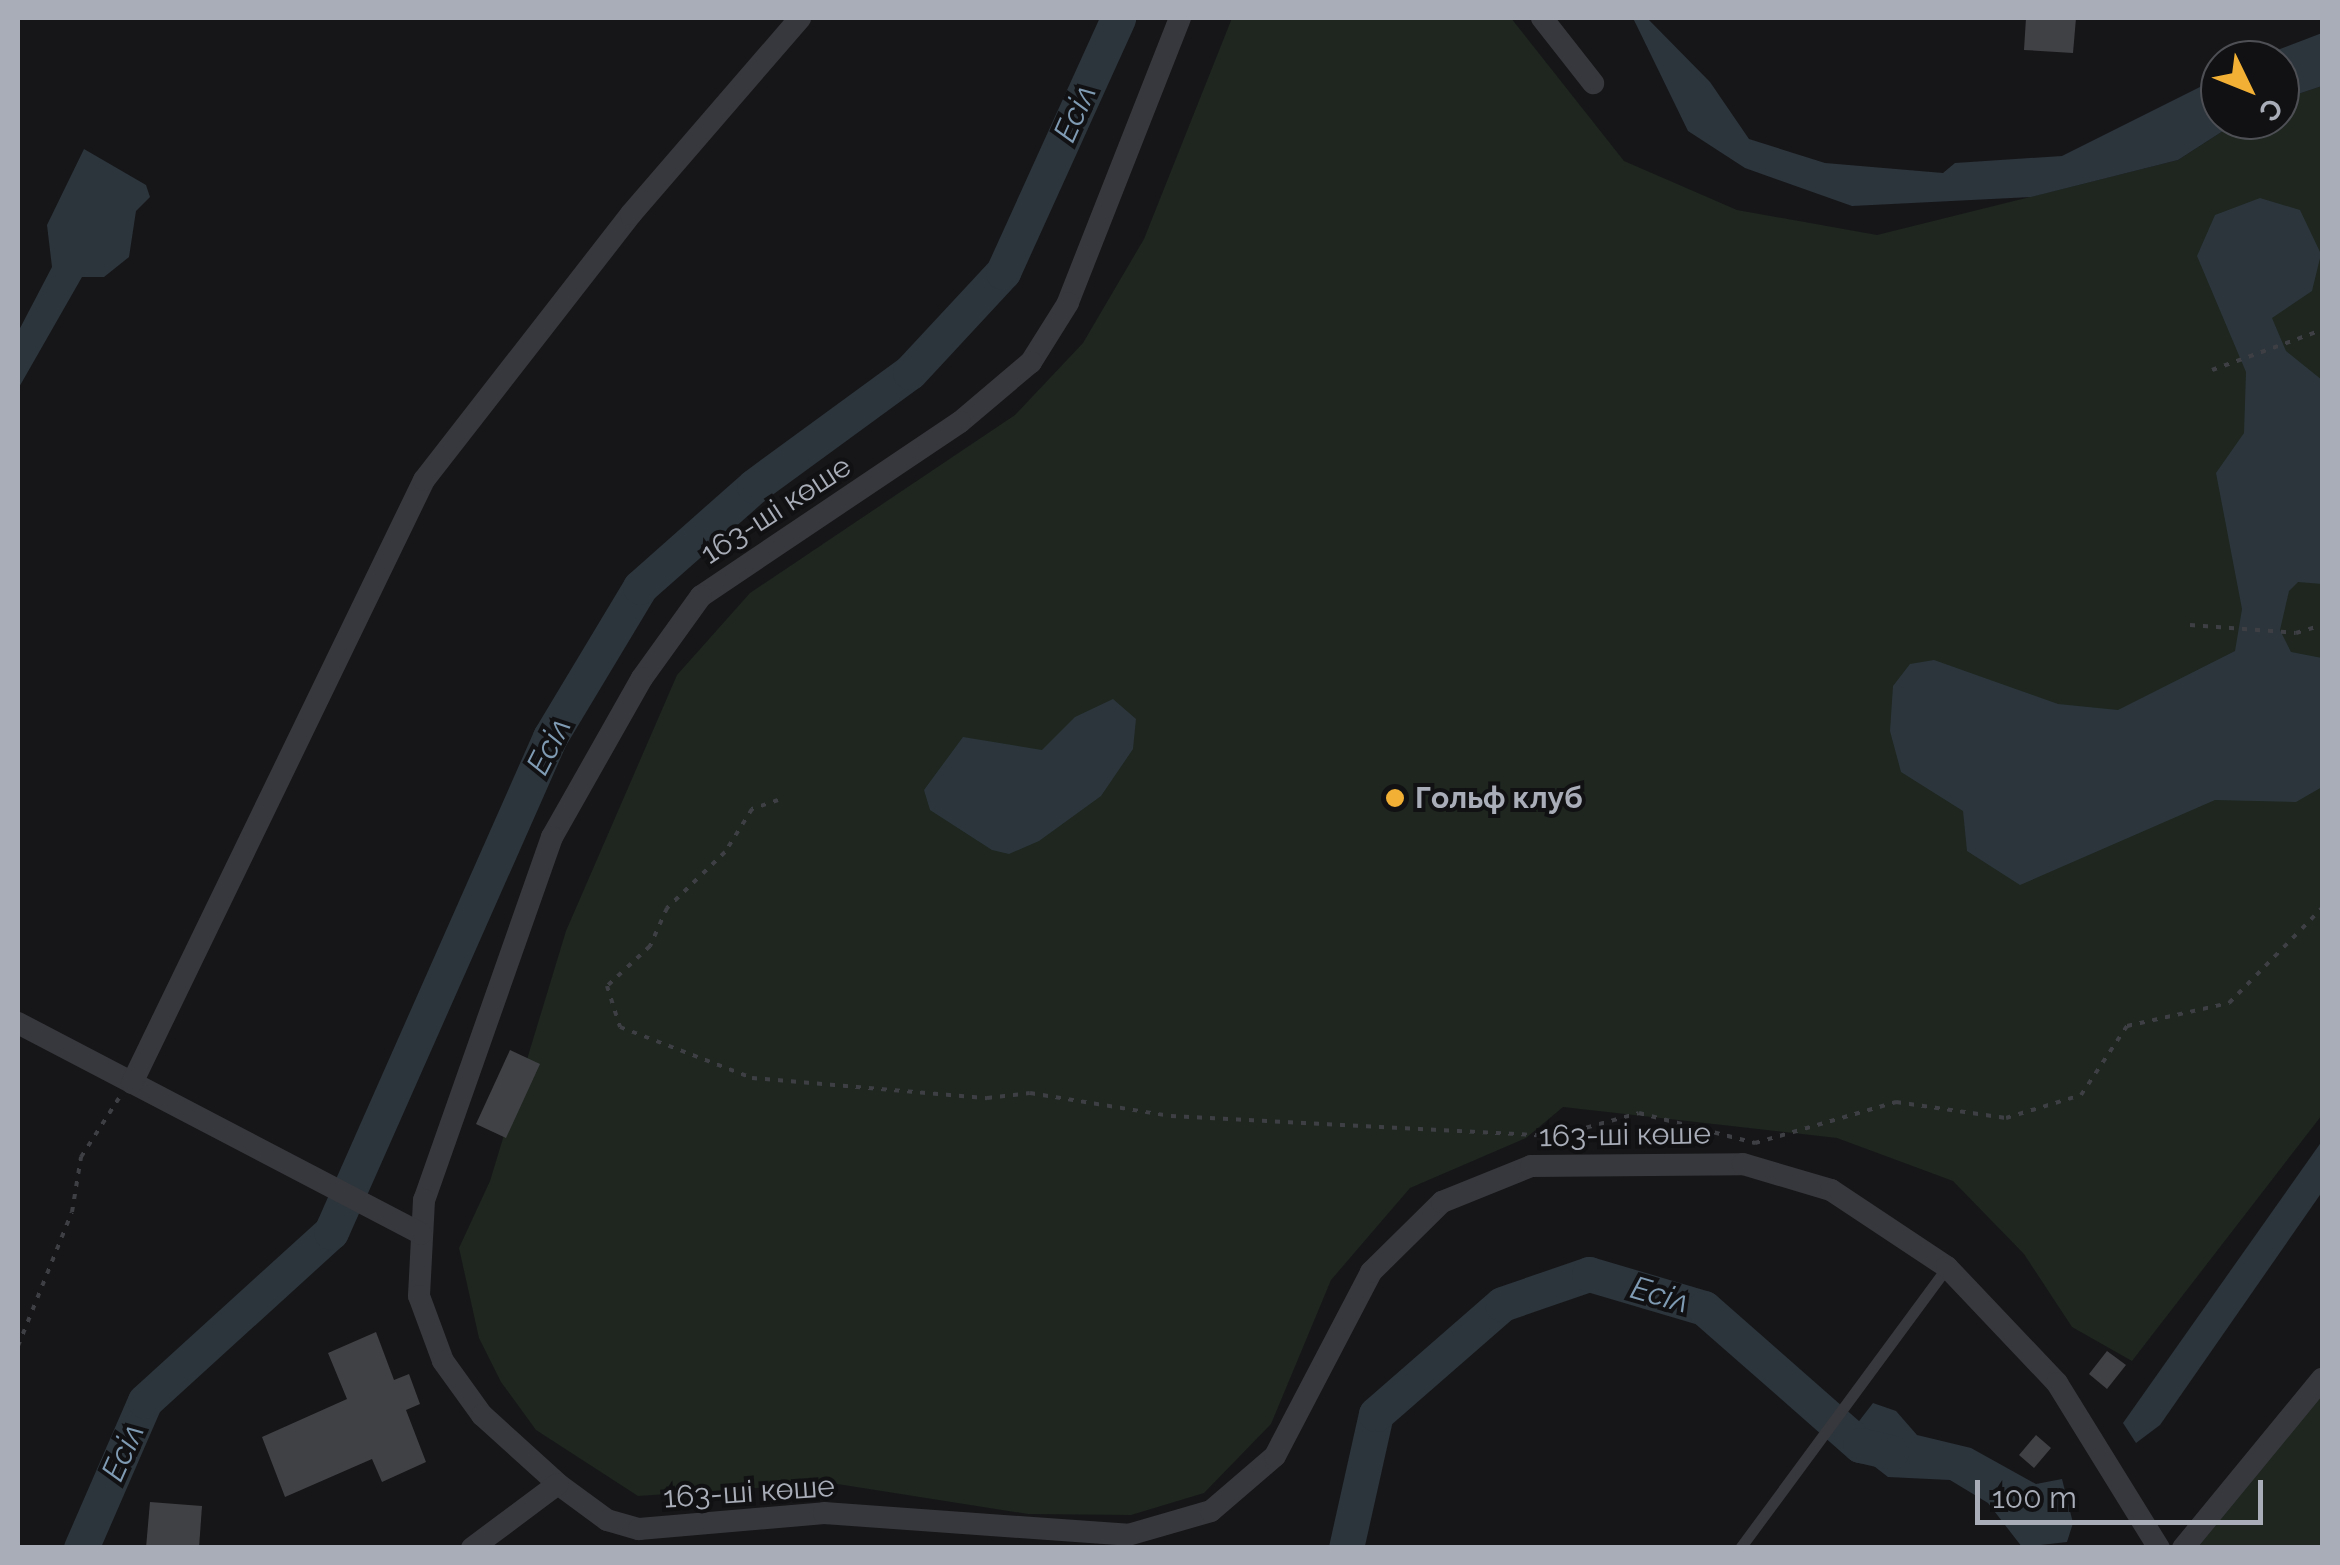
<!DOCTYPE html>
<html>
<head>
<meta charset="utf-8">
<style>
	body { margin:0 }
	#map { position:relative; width:2340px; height:1565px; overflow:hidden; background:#161618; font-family:Raleway,sans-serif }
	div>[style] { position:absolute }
	.green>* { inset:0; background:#1e261f }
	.water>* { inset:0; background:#2c353c }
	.river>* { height:35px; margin:-17.5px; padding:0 17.5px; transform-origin:17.5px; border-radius:17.5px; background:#2c353c }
	.building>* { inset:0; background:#404145 }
	.path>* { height:4px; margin-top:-2px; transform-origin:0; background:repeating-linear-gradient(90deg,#3d3f44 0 5px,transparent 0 13px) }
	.service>* { height:11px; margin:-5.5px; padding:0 5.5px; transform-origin:5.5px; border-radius:5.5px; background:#37383d }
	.minor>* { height:22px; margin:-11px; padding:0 11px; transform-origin:11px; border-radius:11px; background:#37383d }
	.dots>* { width:28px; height:28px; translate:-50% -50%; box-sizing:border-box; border:5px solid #111113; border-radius:50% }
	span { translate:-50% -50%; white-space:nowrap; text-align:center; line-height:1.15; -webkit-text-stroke:8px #111113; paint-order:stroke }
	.street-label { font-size:30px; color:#a8adb8 }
	.poi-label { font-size:30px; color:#a8adb8; font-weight:700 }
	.left { translate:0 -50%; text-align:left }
	.water-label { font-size:32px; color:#7f9bb3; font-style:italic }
	.frame { position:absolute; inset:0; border:20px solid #a8adb8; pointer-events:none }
	.north { position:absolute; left:2200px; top:40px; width:100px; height:100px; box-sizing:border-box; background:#111113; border:2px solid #4d4f55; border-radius:50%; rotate:133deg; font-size:28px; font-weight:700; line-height:40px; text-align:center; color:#a8adb8 }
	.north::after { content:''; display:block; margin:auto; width:35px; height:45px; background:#f2b134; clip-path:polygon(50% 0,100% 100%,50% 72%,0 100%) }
	.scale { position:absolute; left:1975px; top:1480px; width:288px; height:45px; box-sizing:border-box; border:5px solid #a8adb8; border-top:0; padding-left:12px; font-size:30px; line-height:35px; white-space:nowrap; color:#a8adb8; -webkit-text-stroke:8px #111113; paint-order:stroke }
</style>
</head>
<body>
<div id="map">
	<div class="green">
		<i style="clip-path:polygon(1232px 18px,1511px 18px,1624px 161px,1737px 210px,1877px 235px,2178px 160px,2240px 120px,2280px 120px,2280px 100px,2322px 86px,2322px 1115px,2132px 1361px,2072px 1327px,2024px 1254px,1953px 1181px,1837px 1138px,1563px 1107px,1526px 1138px,1410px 1188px,1331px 1280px,1271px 1424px,1204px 1493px,1131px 1515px,1028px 1514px,831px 1483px,638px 1496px,536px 1430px,501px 1382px,479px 1338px,459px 1248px,490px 1181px,566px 931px,677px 675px,750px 593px,1015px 415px,1083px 343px,1144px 239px)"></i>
		<i style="clip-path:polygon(2322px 1379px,2322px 1547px,2183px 1547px)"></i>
	</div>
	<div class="water">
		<i style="clip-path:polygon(1633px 18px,1647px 18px,1710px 82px,1749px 139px,1825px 163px,1943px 173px,1955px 163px,2062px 156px,2220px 77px,2220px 120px,2240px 120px,2178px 160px,2031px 197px,1852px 206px,1745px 168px,1688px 131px)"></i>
		<i style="clip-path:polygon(2322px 33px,2322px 86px,2280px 100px,2280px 60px,2251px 60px)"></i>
		<i style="clip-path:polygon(84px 149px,146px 185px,150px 197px,136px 211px,129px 257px,104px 277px,82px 277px,18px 389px,18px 332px,52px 267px,47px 225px)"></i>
		<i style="clip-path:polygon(2260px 198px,2300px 210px,2321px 254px,2312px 291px,2272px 318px,2286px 351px,2322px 380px,2322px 584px,2298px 582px,2289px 591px,2280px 630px,2291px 652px,2322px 658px,2322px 787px,2296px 802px,2215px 800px,2020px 885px,1967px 851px,1963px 811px,1901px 772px,1890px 731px,1893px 686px,1910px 664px,1934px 660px,2058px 704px,2118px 710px,2235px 651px,2242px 609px,2216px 473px,2244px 433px,2246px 372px,2197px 256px,2215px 215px)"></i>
		<i style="clip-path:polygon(1113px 699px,1136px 719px,1133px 749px,1101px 796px,1039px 841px,1009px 854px,992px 850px,930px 810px,924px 790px,963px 737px,1042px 750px,1075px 717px)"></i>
		<i style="clip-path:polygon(2322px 1141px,2322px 1192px,2160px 1425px,2136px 1443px,2123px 1423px)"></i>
		<i style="clip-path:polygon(1873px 1403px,1896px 1411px,1917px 1435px,1971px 1448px,2036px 1484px,2062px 1479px,2073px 1523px,2067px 1542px,2022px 1547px,1988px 1503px,1950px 1480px,1888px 1477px,1843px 1442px)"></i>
	</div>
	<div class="river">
		<i style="left:81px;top:1548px;width:160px;rotate:-66.5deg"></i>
		<i style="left:145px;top:1401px;width:251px;rotate:-42.3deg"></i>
		<i style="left:331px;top:1232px;width:541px;rotate:-66.13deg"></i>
		<i style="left:550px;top:737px;width:175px;rotate:-59deg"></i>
		<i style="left:640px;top:587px;width:152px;rotate:-41.5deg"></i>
		<i style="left:754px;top:486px;width:193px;rotate:-36.2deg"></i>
		<i style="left:910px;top:372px;width:137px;rotate:-47.1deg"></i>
		<i style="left:1003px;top:272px;width:279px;rotate:-65.6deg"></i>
		<i style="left:1346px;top:1548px;width:137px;rotate:-77.4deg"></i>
		<i style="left:1376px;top:1414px;width:167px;rotate:-41.1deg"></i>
		<i style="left:1502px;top:1304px;width:92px;rotate:-19deg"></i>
		<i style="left:1589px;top:1274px;width:120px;rotate:16.5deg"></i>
		<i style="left:1704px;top:1308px;width:208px;rotate:41.3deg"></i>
		<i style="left:1860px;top:1445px;width:32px;rotate:13deg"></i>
	</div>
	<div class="building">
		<i style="clip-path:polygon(2026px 18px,2076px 18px,2073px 53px,2024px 50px)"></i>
		<i style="clip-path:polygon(510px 1050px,540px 1064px,506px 1138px,476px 1124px)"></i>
		<i style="clip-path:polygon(376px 1332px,394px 1380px,409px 1374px,420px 1404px,406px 1410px,426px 1462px,382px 1482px,372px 1459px,285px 1497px,262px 1437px,347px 1399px,328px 1353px)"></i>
		<i style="clip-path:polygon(2107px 1351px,2126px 1365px,2107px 1389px,2089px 1374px)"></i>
		<i style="clip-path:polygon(2036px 1435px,2051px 1448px,2034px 1468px,2019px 1455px)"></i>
		<i style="clip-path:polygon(150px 1502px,202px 1506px,199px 1548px,146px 1548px)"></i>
	</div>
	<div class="path">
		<i style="left:2212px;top:370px;width:117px;rotate:-20deg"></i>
		<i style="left:2190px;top:625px;width:106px;rotate:4.3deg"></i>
		<i style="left:2296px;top:633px;width:27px;rotate:-17deg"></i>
		<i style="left:778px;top:800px;width:28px;rotate:161deg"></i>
		<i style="left:752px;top:809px;width:51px;rotate:122.1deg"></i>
		<i style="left:725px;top:852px;width:81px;rotate:136deg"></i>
		<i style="left:667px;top:908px;width:42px;rotate:114.1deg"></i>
		<i style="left:650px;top:946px;width:59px;rotate:137.1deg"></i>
		<i style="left:607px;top:986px;width:43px;rotate:72.4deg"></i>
		<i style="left:620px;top:1027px;width:142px;rotate:21.1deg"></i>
		<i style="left:752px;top:1078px;width:236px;rotate:4.9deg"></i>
		<i style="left:987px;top:1098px;width:43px;rotate:-6.6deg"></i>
		<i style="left:1030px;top:1093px;width:143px;rotate:9.3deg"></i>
		<i style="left:1171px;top:1116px;width:380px;rotate:3deg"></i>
		<i style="left:1549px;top:1138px;width:93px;rotate:-15.5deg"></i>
		<i style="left:1639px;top:1113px;width:120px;rotate:14.5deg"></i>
		<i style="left:1755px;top:1143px;width:147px;rotate:-16.2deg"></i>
		<i style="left:1896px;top:1102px;width:111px;rotate:8.3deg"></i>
		<i style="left:2006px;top:1118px;width:78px;rotate:-17deg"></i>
		<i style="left:2081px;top:1095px;width:83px;rotate:-56.3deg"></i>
		<i style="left:2127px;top:1026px;width:105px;rotate:-12.7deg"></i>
		<i style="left:2229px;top:1003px;width:133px;rotate:-45.6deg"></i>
		<i style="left:18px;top:1346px;width:144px;rotate:-68.1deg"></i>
		<i style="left:72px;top:1212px;width:56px;rotate:-80.7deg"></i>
		<i style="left:81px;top:1157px;width:70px;rotate:-57.2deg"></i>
	</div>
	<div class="service">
		<i style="left:1740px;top:1548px;width:349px;rotate:-53.6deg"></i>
	</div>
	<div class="minor">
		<i style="left:1180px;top:18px;width:306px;rotate:111.5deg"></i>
		<i style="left:1068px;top:303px;width:70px;rotate:122.1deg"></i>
		<i style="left:1031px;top:362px;width:93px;rotate:139.8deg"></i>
		<i style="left:960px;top:422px;width:312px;rotate:146.1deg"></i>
		<i style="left:701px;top:596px;width:101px;rotate:125.7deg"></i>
		<i style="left:642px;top:678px;width:183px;rotate:119.5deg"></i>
		<i style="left:552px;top:837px;width:385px;rotate:109.4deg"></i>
		<i style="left:424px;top:1200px;width:96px;rotate:93deg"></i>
		<i style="left:419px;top:1296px;width:69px;rotate:69.7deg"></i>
		<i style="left:443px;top:1361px;width:67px;rotate:54.2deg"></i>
		<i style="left:482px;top:1415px;width:103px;rotate:42.2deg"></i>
		<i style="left:558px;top:1484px;width:61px;rotate:36.3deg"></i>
		<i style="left:607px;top:1520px;width:33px;rotate:16deg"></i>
		<i style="left:639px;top:1529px;width:186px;rotate:-4.9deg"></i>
		<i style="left:824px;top:1513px;width:305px;rotate:4.1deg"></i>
		<i style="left:1128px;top:1535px;width:86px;rotate:-16.1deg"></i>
		<i style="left:1211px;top:1511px;width:84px;rotate:-40.7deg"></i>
		<i style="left:1275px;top:1456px;width:208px;rotate:-62.4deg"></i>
		<i style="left:1371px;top:1272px;width:100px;rotate:-44.6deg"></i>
		<i style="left:1442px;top:1202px;width:96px;rotate:-22deg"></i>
		<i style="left:1531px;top:1166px;width:212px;rotate:-0.5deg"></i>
		<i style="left:1743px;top:1164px;width:92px;rotate:16.5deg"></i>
		<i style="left:1831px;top:1190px;width:139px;rotate:33.6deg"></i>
		<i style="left:1947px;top:1267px;width:160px;rotate:46.5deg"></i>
		<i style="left:2057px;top:1383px;width:194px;rotate:58.3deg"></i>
		<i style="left:1542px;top:18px;width:83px;rotate:51.9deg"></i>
		<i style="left:18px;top:1023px;width:455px;rotate:27.6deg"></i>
		<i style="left:132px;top:1083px;width:670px;rotate:-64.16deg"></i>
		<i style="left:424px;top:480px;width:337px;rotate:-52.1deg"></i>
		<i style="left:631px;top:214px;width:259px;rotate:-49.2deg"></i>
		<i style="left:472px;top:1548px;width:107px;rotate:-36.7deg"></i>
		<i style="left:2183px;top:1548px;width:219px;rotate:-50.6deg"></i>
	</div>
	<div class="dots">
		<i style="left:1395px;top:798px;background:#f2b134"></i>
	</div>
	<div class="street-label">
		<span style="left:776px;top:510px;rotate:-33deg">163-ші көше</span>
		<span style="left:1625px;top:1135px;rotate:-1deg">163-ші көше</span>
		<span style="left:749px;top:1492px;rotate:-4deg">163-ші көше</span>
	</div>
	<div class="poi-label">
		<span class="left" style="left:1415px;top:798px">Гольф клуб</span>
	</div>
	<div class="water-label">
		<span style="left:1075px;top:113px;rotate:-66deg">Есіл</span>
		<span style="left:549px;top:746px;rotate:-63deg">Есіл</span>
		<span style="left:1660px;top:1295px;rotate:16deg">Есіл</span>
		<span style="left:123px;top:1452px;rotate:-66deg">Есіл</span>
	</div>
	<div class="frame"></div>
	<div class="north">С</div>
	<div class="scale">100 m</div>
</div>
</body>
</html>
